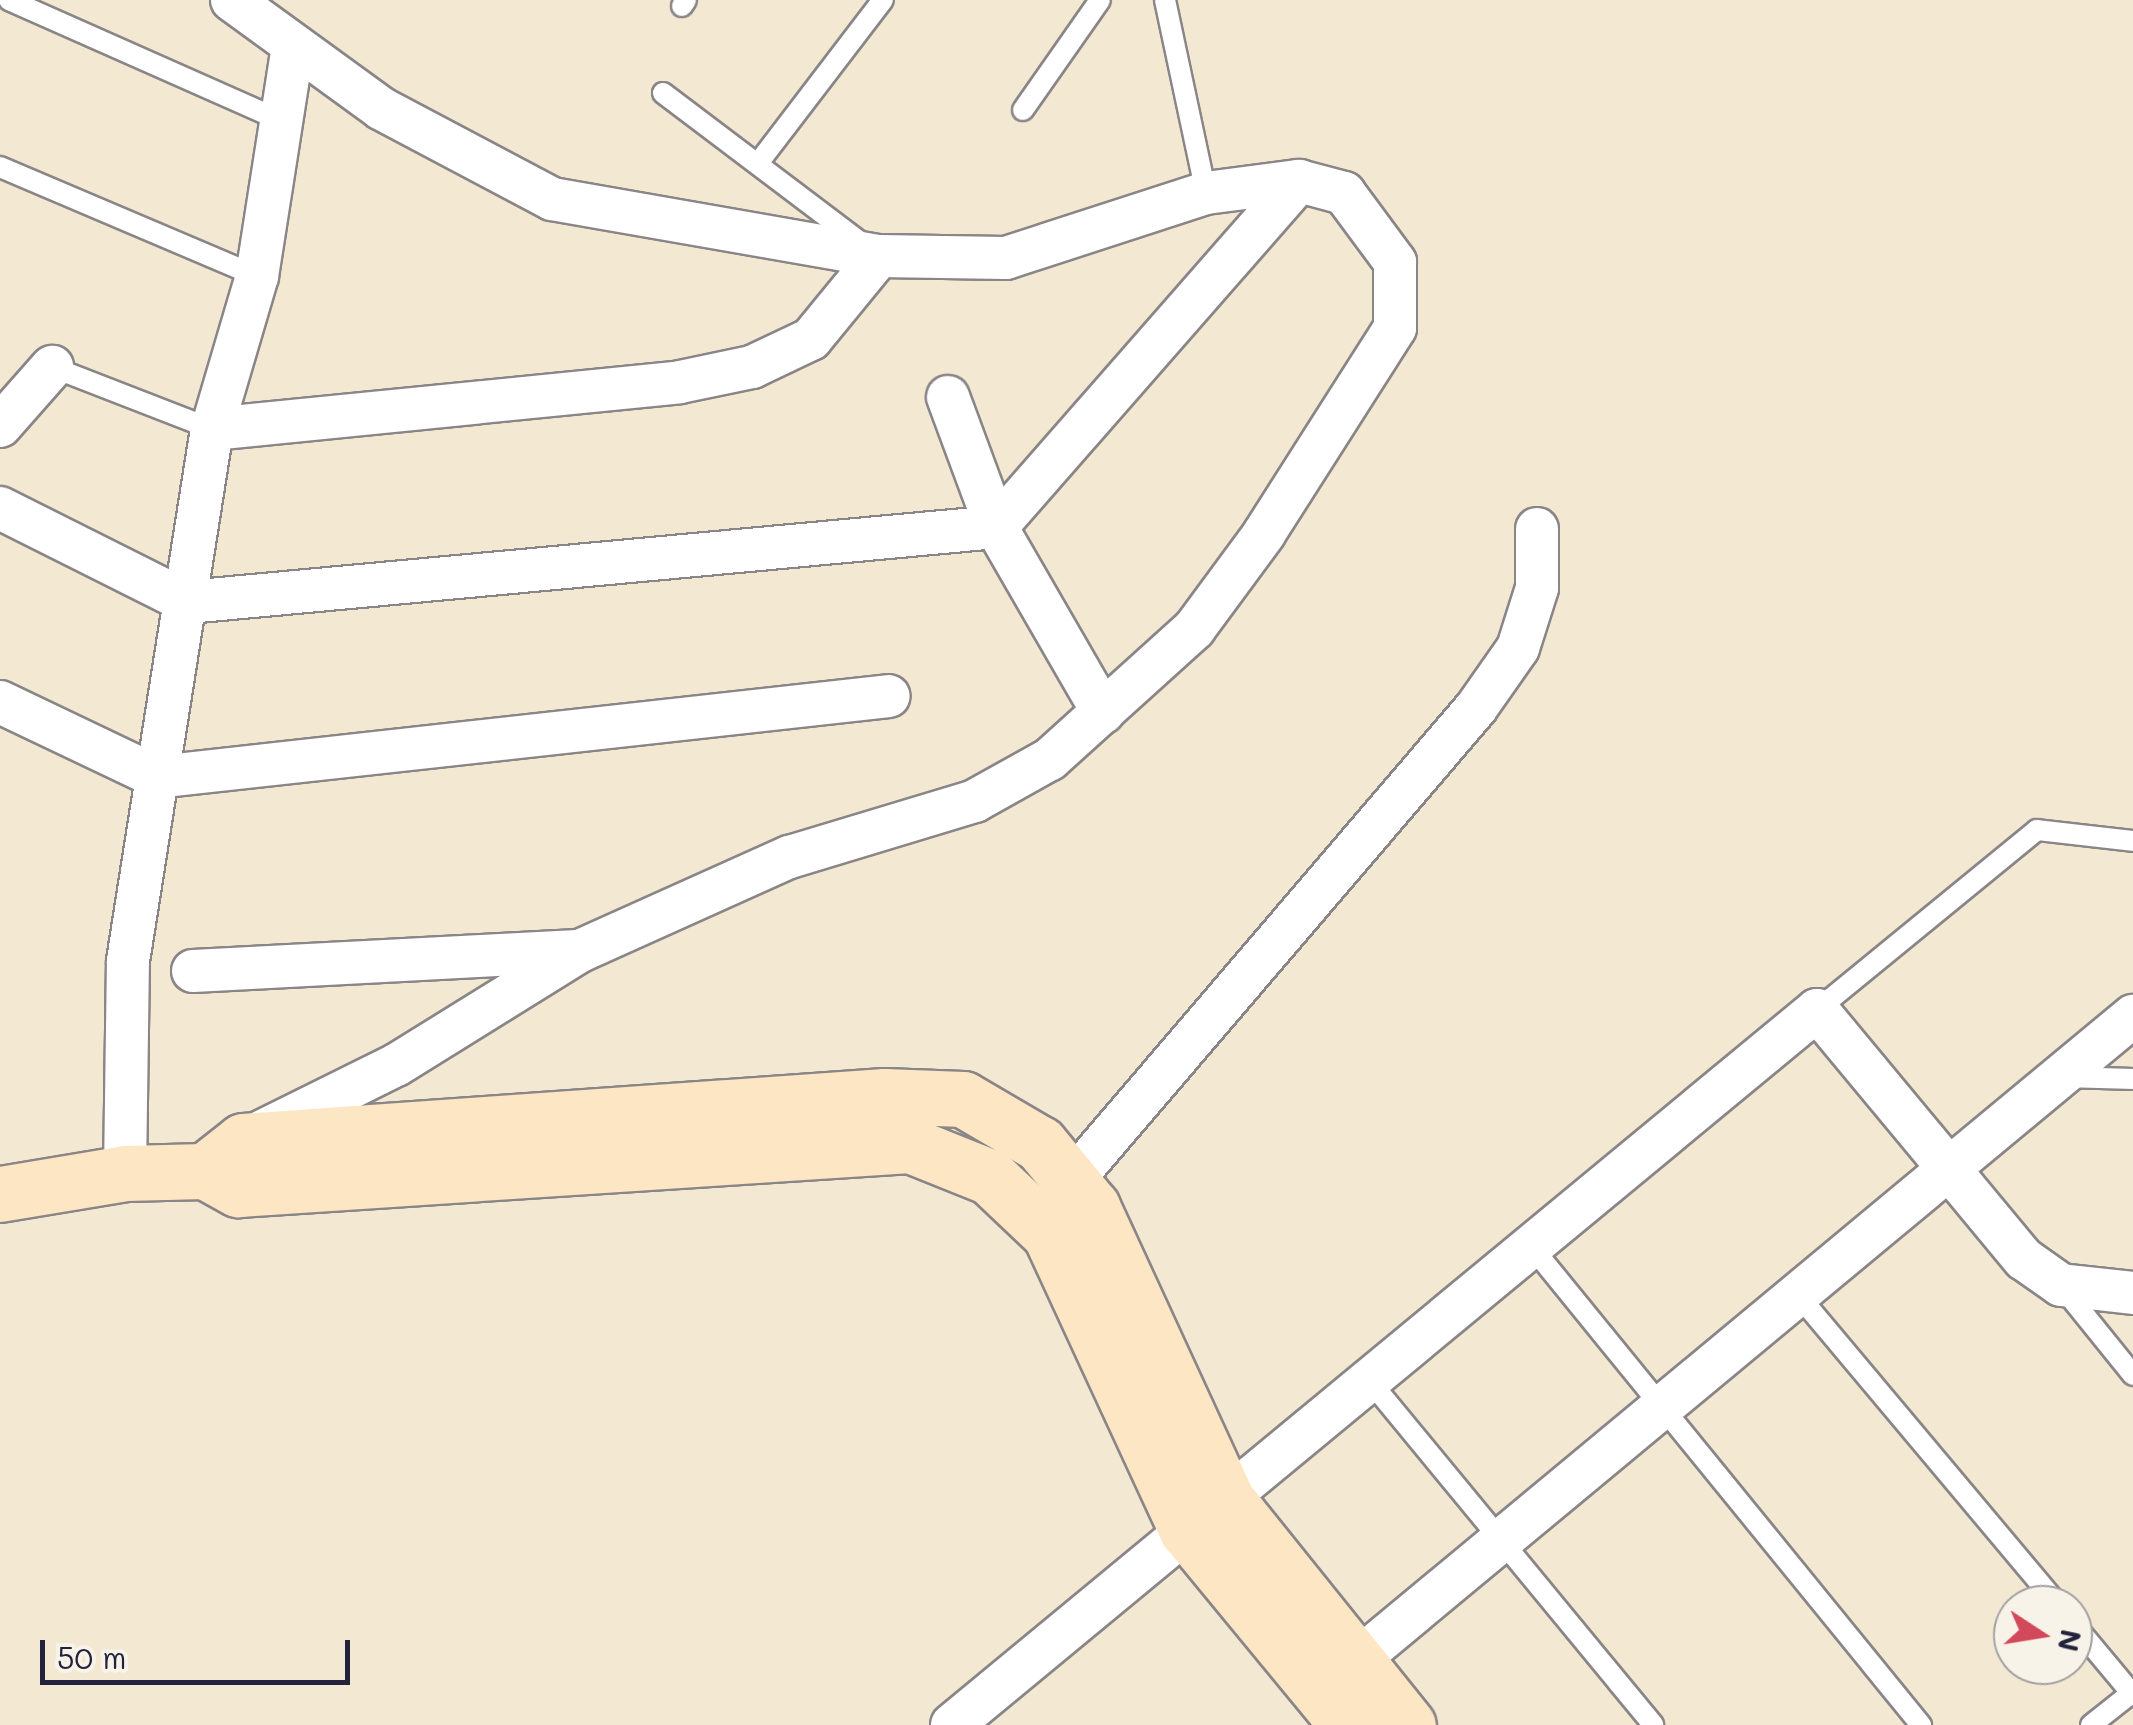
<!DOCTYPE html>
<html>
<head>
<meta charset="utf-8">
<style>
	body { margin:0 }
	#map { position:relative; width:2133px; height:1725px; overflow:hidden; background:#f3e8d2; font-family:Mali,sans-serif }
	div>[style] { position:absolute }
	.roads { filter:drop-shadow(2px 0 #8a8586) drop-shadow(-2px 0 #8a8586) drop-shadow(0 2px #8a8586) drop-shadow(0 -2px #8a8586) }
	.lane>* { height:20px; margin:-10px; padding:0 10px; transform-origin:10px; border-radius:10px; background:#fff }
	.street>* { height:42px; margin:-21px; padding:0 21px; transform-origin:21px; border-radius:21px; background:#fff }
	.secondary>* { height:55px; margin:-27.5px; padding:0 27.5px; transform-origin:27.5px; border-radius:27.5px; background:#fce6c4 }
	span { translate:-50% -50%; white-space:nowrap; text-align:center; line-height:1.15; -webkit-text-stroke:8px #f7f3e8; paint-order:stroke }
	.north { position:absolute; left:1993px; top:1585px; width:100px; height:100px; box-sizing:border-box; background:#f7f3e8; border:2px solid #a29fa3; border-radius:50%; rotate:102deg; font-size:28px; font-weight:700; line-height:40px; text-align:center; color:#22223b }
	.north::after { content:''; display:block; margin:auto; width:35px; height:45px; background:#d1495b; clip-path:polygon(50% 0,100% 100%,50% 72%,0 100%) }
	.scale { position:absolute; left:40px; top:1640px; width:310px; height:45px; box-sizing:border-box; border:5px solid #22223b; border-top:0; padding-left:12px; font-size:30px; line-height:35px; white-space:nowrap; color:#22223b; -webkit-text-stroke:8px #f7f3e8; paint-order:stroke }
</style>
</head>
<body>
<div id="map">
	<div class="roads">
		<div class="lane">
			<i style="left:9px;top:0;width:299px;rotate:23.9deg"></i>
			<i style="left:1165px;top:0;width:197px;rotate:78deg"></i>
			<i style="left:682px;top:6px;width:7px;rotate:-56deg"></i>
			<i style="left:663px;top:93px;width:248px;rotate:37.1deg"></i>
			<i style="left:1023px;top:110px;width:134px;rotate:-55deg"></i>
			<i style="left:759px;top:162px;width:204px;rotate:-52.6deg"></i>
			<i style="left:0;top:167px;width:279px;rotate:23deg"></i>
			<i style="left:52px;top:367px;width:172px;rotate:21.2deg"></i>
			<i style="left:1817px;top:1010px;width:284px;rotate:-39.3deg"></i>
			<i style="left:2037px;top:830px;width:97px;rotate:6.5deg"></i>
			<i style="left:2065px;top:1077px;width:68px;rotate:1.7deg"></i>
			<i style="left:1531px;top:1246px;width:618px;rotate:50.85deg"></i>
			<i style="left:2062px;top:1287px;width:113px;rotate:51.1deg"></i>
			<i style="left:1799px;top:1296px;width:403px;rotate:50deg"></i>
			<i style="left:1369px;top:1380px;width:447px;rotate:50.5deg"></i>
			<i style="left:2073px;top:1623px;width:94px;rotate:50.2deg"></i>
			<i style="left:2091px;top:1725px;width:53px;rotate:-38.2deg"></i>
		</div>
		<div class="street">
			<i style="left:232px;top:0;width:185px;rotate:36deg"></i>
			<i style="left:382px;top:109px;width:192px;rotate:27.9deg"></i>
			<i style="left:552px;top:199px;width:332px;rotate:9.9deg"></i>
			<i style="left:879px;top:256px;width:127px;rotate:0.9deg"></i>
			<i style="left:1006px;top:258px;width:210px;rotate:-18deg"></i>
			<i style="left:1206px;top:193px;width:94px;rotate:-7.4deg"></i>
			<i style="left:1299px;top:181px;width:47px;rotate:14.9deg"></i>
			<i style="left:1344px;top:193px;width:86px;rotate:53.5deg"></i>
			<i style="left:1395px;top:262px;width:66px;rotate:90deg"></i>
			<i style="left:1395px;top:328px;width:244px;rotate:122.5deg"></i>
			<i style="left:1264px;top:534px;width:118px;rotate:126.4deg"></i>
			<i style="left:1194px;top:629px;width:194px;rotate:137.9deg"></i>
			<i style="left:1050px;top:759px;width:86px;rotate:150.8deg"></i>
			<i style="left:975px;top:801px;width:194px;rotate:163.2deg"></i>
			<i style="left:789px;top:857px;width:229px;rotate:155.8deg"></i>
			<i style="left:580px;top:951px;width:216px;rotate:148.2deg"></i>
			<i style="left:396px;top:1065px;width:155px;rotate:153.6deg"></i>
			<i style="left:948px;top:397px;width:139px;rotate:69.7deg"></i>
			<i style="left:996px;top:527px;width:214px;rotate:60deg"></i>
			<i style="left:0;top:426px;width:79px;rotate:-48.6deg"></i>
			<i style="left:212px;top:429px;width:470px;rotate:-5.7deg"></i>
			<i style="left:680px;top:382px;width:74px;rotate:-11.8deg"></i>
			<i style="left:752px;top:367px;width:65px;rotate:-25.4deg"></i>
			<i style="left:811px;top:339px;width:107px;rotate:-50.7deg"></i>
			<i style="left:0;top:508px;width:210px;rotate:26.6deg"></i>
			<i style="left:188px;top:602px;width:811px;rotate:-5.3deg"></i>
			<i style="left:996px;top:527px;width:460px;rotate:-48.8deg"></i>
			<i style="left:0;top:702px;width:174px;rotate:25.5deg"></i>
			<i style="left:157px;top:777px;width:736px;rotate:-6.31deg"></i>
			<i style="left:193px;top:971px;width:385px;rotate:-3deg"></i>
			<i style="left:125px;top:1173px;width:212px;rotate:-89.2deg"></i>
			<i style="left:128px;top:961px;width:539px;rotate:-81.03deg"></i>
			<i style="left:212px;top:429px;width:159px;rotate:-73.6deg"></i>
			<i style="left:257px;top:276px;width:233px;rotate:-81.1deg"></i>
			<i style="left:1050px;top:1206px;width:655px;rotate:-49.46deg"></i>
			<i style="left:1476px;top:708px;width:73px;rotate:-55deg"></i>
			<i style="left:1518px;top:648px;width:63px;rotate:-72.4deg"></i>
			<i style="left:1537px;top:588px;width:59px;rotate:-90deg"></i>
			<i style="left:1356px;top:1661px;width:1010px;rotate:-39.7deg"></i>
			<i style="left:952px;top:1725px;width:1122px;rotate:-39.58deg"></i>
			<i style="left:1817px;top:1010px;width:324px;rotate:50.3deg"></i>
			<i style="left:2024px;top:1259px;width:45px;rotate:35.1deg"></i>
			<i style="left:2061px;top:1285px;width:72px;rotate:6.3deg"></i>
		</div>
		<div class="secondary">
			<i style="left:205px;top:1171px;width:48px;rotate:-38.3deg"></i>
			<i style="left:243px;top:1141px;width:643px;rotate:-4.02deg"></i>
			<i style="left:884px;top:1096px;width:79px;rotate:2.2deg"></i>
			<i style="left:963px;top:1099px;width:89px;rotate:30.3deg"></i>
			<i style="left:1040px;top:1144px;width:82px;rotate:50.5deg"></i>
			<i style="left:1092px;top:1207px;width:321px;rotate:65.3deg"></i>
			<i style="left:1226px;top:1499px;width:290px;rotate:51.2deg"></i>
			<i style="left:0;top:1194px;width:127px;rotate:-9.5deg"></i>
			<i style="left:125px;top:1173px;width:80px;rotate:-1.4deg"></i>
			<i style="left:205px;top:1171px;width:38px;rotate:29deg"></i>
			<i style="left:238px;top:1189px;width:673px;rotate:-3.75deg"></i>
			<i style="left:910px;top:1145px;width:86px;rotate:21.8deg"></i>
			<i style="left:990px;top:1177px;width:83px;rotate:43.5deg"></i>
			<i style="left:1050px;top:1234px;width:326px;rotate:65.2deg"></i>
			<i style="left:1187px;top:1530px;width:253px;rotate:50.5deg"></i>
		</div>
	</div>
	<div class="north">N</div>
	<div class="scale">50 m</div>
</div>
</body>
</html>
